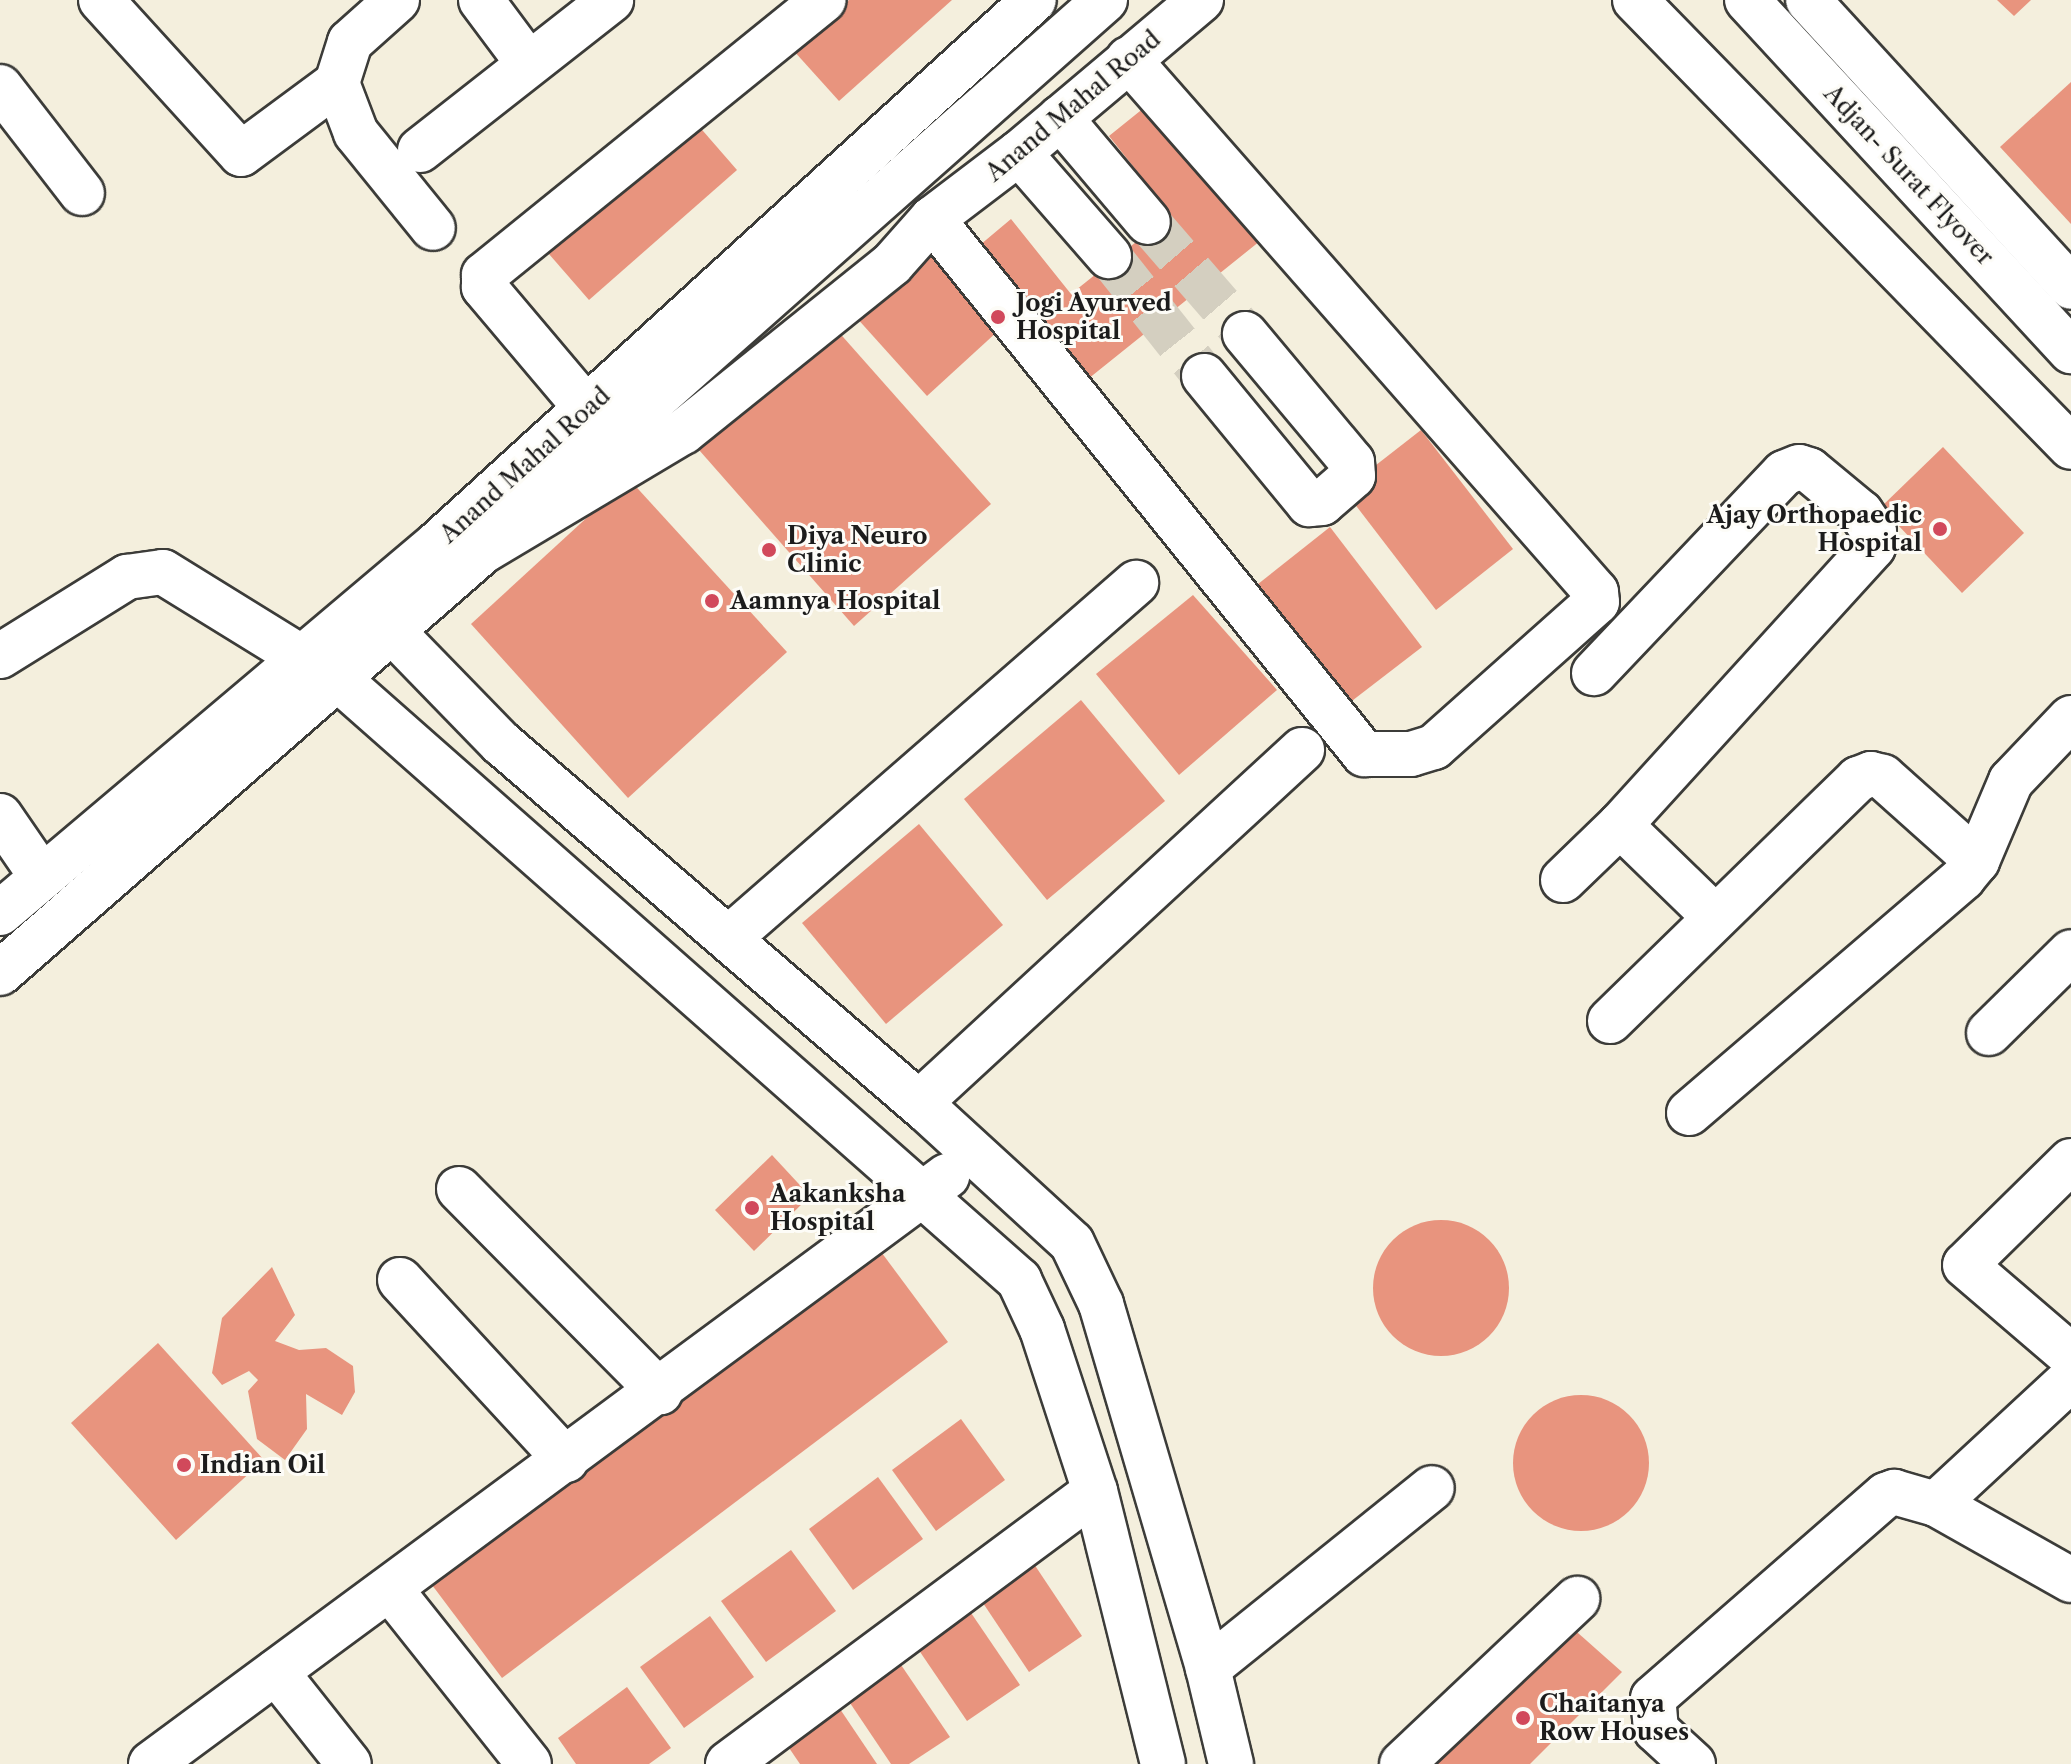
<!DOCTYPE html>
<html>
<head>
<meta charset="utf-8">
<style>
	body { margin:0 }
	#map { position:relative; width:2071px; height:1764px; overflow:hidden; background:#f4efdd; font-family:"Libre Caslon Text",serif }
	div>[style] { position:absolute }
	.building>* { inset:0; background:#e8947e }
	.round { border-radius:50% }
	.minor-tunnel>* { height:44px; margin-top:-22px; transform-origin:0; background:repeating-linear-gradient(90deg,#d4cfc0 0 44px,transparent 0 66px) }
	.roads { filter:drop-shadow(2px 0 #3c3c39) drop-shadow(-2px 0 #3c3c39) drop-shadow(0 2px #3c3c39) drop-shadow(0 -2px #3c3c39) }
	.minor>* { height:44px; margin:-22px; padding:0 22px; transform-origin:22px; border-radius:22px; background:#fff }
	.major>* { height:44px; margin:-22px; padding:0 22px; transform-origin:22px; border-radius:22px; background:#fff }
	.highway>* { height:44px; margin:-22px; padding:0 22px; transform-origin:22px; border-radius:22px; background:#fff }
	.dots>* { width:22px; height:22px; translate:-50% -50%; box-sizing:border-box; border:4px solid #fdfcf7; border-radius:50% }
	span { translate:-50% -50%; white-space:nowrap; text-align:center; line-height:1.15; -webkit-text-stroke:6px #fdfcf7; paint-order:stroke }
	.street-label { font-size:24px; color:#1c1c1c }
	.poi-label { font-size:24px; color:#1c1c1c; font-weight:700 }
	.left { translate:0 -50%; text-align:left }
	.right { translate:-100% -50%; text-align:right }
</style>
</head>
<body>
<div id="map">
	<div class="building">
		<i style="clip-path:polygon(849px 0,952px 0,839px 101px,793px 50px)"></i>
		<i style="clip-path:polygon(1997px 0,2031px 0,2014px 16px)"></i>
		<i style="clip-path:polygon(2071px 82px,2071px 224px,2000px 147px)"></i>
		<i style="clip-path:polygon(1150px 103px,1260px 241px,1088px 379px,980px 245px,1011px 219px,1071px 294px,1171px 214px,1109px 136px)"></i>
		<i style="clip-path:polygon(690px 116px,737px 170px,589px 300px,542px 246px)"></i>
		<i style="clip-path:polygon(938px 240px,1010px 320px,927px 396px,855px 316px)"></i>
		<i style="clip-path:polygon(828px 320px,991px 504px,854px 626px,692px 442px)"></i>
		<i style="clip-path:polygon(1421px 430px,1513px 549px,1436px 610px,1344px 490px)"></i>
		<i style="clip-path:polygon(1943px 447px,2024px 533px,1962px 593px,1881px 507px)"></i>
		<i style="clip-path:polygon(629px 479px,787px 652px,628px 798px,471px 624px)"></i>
		<i style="clip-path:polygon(1330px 527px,1422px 647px,1344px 707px,1253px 588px)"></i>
		<i style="clip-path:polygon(1193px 595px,1277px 690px,1179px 775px,1096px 674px)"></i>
		<i style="clip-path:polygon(1081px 700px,1165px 801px,1047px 900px,964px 799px)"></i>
		<i style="clip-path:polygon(919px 824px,1003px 925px,886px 1024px,802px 923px)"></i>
		<i style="clip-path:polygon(772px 1155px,810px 1196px,754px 1251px,715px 1210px)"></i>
		<i class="round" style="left:1373px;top:1220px;width:136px;height:136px"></i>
		<i style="clip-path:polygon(873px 1241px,948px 1342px,502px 1678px,426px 1577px)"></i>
		<i style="clip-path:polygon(272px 1267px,295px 1315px,275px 1341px,299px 1350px,326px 1348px,353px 1366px,355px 1392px,342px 1415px,306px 1394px,307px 1429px,285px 1460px,257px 1439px,248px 1391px,258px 1380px,249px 1371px,222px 1385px,212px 1373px,222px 1318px)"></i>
		<i style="clip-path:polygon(158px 1343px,264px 1460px,176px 1540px,71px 1423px)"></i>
		<i class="round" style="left:1513px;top:1395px;width:136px;height:136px"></i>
		<i style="clip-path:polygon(961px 1419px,1005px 1480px,936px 1531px,892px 1470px)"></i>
		<i style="clip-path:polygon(878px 1477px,923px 1539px,853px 1590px,809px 1529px)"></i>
		<i style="clip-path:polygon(791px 1550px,836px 1611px,766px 1662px,721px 1601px)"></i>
		<i style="clip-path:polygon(1030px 1558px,1082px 1636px,1029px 1672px,977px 1594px)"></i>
		<i style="clip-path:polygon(967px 1607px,1020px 1685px,967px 1721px,914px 1643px)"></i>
		<i style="clip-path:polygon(710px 1616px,754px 1677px,684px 1728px,640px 1667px)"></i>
		<i style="clip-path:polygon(1569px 1625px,1622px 1672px,1530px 1764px,1422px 1764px)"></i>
		<i style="clip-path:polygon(897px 1659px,950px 1737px,909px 1764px,891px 1764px,844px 1694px)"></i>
		<i style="clip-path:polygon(627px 1687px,671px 1748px,649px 1764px,576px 1764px,558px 1738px)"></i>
		<i style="clip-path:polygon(840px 1709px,877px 1764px,800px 1764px,787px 1745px)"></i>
	</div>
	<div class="minor-tunnel">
		<i style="left:1148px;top:222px;width:148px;rotate:49.1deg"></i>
		<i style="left:1109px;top:256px;width:153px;rotate:51.6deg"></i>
	</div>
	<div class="roads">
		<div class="minor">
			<i style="left:101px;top:0;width:208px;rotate:47.7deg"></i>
			<i style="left:241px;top:154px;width:119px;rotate:-36.5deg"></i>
			<i style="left:397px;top:0;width:63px;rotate:138.2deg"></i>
			<i style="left:350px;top:42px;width:43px;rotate:107.6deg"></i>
			<i style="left:337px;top:83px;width:53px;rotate:69.2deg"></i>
			<i style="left:356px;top:133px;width:122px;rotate:51deg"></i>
			<i style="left:481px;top:0;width:79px;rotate:53.3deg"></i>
			<i style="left:1808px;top:0;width:389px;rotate:47.5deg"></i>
			<i style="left:0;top:87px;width:134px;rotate:52.3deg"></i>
			<i style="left:1060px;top:118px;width:136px;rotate:49.8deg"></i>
			<i style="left:420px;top:150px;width:243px;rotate:-38.1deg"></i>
			<i style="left:1019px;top:153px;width:137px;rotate:48.9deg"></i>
			<i style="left:932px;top:219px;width:688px;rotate:51.08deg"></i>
			<i style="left:1364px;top:754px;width:47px"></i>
			<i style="left:1411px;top:754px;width:24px;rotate:-17deg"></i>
			<i style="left:1434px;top:747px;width:218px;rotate:-41.7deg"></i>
			<i style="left:1597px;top:602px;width:10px;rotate:-96deg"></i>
			<i style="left:1596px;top:592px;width:709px;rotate:-131.28deg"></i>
			<i style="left:1204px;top:376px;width:166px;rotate:50.6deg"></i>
			<i style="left:1309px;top:504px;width:13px;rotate:-4deg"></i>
			<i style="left:1322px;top:503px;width:41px;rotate:-41.1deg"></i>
			<i style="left:1353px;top:476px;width:14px;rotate:-94deg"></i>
			<i style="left:1352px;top:462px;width:167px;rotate:-129.9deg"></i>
			<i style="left:587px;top:409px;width:160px;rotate:-130.2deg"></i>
			<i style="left:484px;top:287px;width:12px;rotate:-90deg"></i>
			<i style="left:484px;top:275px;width:437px;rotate:-39deg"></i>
			<i style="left:391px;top:630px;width:158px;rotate:45.8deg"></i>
			<i style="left:501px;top:743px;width:564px;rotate:40.76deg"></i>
			<i style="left:928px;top:1111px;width:195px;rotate:42.5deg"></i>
			<i style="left:1072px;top:1243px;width:68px;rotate:64.6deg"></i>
			<i style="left:1101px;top:1304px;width:379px;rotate:73.6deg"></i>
			<i style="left:1208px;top:1668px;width:99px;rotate:76.5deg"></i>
			<i style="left:0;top:656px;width:150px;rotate:-31.9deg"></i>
			<i style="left:127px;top:577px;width:36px;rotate:-8deg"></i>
			<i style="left:163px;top:572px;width:163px;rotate:31.7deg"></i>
			<i style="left:337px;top:678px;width:910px;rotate:41.43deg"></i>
			<i style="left:1019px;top:1280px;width:54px;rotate:64.9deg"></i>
			<i style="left:1042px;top:1329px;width:170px;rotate:71.9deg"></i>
			<i style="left:1095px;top:1491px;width:281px;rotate:76deg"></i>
			<i style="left:0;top:816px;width:74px;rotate:55.5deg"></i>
			<i style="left:1620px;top:825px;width:132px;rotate:44.1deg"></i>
			<i style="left:1563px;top:880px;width:79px;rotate:-44deg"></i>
			<i style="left:1620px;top:825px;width:376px;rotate:-47.7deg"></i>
			<i style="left:1873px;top:547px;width:15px;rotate:-86deg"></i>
			<i style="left:1874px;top:532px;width:23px;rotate:-124deg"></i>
			<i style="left:1861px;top:513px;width:67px;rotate:-140.4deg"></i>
			<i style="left:1809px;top:470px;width:10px;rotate:-163deg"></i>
			<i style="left:1799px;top:467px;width:16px;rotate:158deg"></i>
			<i style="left:1784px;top:473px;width:276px;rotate:133.5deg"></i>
			<i style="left:730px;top:937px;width:539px;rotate:-41.09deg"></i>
			<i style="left:1610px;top:1021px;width:347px;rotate:-44.3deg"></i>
			<i style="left:1858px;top:779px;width:14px;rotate:-21deg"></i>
			<i style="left:1871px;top:774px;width:12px;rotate:14deg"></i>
			<i style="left:1883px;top:777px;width:126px;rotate:41.8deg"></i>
			<i style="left:1989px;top:1033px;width:115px;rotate:-44.6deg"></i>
			<i style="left:919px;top:1103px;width:521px;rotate:-42.67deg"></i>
			<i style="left:1689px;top:1113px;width:361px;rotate:-40.6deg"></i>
			<i style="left:1963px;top:878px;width:22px;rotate:-51deg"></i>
			<i style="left:1977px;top:861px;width:87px;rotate:-67deg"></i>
			<i style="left:2011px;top:781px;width:87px;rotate:-46.4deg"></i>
			<i style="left:2071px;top:1161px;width:148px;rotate:135.5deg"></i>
			<i style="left:1965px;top:1265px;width:140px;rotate:40.6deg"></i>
			<i style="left:459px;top:1189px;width:286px;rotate:45.3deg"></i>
			<i style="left:400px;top:1280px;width:245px;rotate:47.3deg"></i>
			<i style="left:1936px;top:1504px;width:184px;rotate:-42.8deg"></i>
			<i style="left:390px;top:1589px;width:223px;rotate:51.5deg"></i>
			<i style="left:1208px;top:1668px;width:287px;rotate:-38.8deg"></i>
			<i style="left:276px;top:1672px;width:117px;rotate:51.6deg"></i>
			<i style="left:151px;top:1764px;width:990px;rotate:-36.45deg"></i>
			<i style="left:728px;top:1764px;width:457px;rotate:-36.6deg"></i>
			<i style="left:1402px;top:1764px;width:241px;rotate:-43.3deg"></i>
			<i style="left:1693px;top:1764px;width:50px;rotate:-137.4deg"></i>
			<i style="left:1656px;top:1730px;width:32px;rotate:-95deg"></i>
			<i style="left:1653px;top:1698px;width:309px;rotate:-41.1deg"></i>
			<i style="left:1886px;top:1495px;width:9px;rotate:-21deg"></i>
			<i style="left:1894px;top:1492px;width:44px;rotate:15.9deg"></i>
			<i style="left:1936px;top:1504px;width:155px;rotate:29.4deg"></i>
		</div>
		<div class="major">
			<i style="left:0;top:913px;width:573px;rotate:-40.19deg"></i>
			<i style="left:438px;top:543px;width:806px;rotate:-42.34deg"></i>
			<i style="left:0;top:973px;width:641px;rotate:-41.14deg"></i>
			<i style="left:483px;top:551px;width:233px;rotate:-30.8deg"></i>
			<i style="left:683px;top:432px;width:268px;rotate:-38.8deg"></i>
			<i style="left:892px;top:264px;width:60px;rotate:-48.4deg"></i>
			<i style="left:932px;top:219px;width:109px;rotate:-37.2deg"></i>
			<i style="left:1019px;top:153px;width:238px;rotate:-40.1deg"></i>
		</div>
		<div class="highway">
			<i style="left:1635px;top:0;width:624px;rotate:45.71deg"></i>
			<i style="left:1747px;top:0;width:478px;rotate:47.3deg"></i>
			<i style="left:483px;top:551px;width:831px;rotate:-41.54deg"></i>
		</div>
	</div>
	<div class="dots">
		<i style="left:998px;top:317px;background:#d1495b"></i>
		<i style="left:1940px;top:529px;background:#d1495b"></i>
		<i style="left:769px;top:550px;background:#d1495b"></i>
		<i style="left:712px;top:601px;background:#d1495b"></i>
		<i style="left:752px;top:1208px;background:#d1495b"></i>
		<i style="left:184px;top:1465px;background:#d1495b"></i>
		<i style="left:1523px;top:1718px;background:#d1495b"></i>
	</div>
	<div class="street-label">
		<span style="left:1073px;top:106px;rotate:-40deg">Anand Mahal Road</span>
		<span style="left:1909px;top:175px;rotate:47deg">Adjan- Surat Flyover</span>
		<span style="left:525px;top:465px;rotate:-42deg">Anand Mahal Road</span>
	</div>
	<div class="poi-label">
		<span class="left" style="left:1016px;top:317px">Jogi Ayurved<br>Hospital</span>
		<span class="right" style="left:1922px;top:529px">Ajay Orthopaedic<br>Hospital</span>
		<span class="left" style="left:787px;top:550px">Diya Neuro<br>Clinic</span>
		<span class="left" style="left:730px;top:601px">Aamnya Hospital</span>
		<span class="left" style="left:770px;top:1208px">Aakanksha<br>Hospital</span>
		<span class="left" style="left:200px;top:1465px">Indian Oil</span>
		<span class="left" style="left:1539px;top:1718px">Chaitanya<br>Row Houses</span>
	</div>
</div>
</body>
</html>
